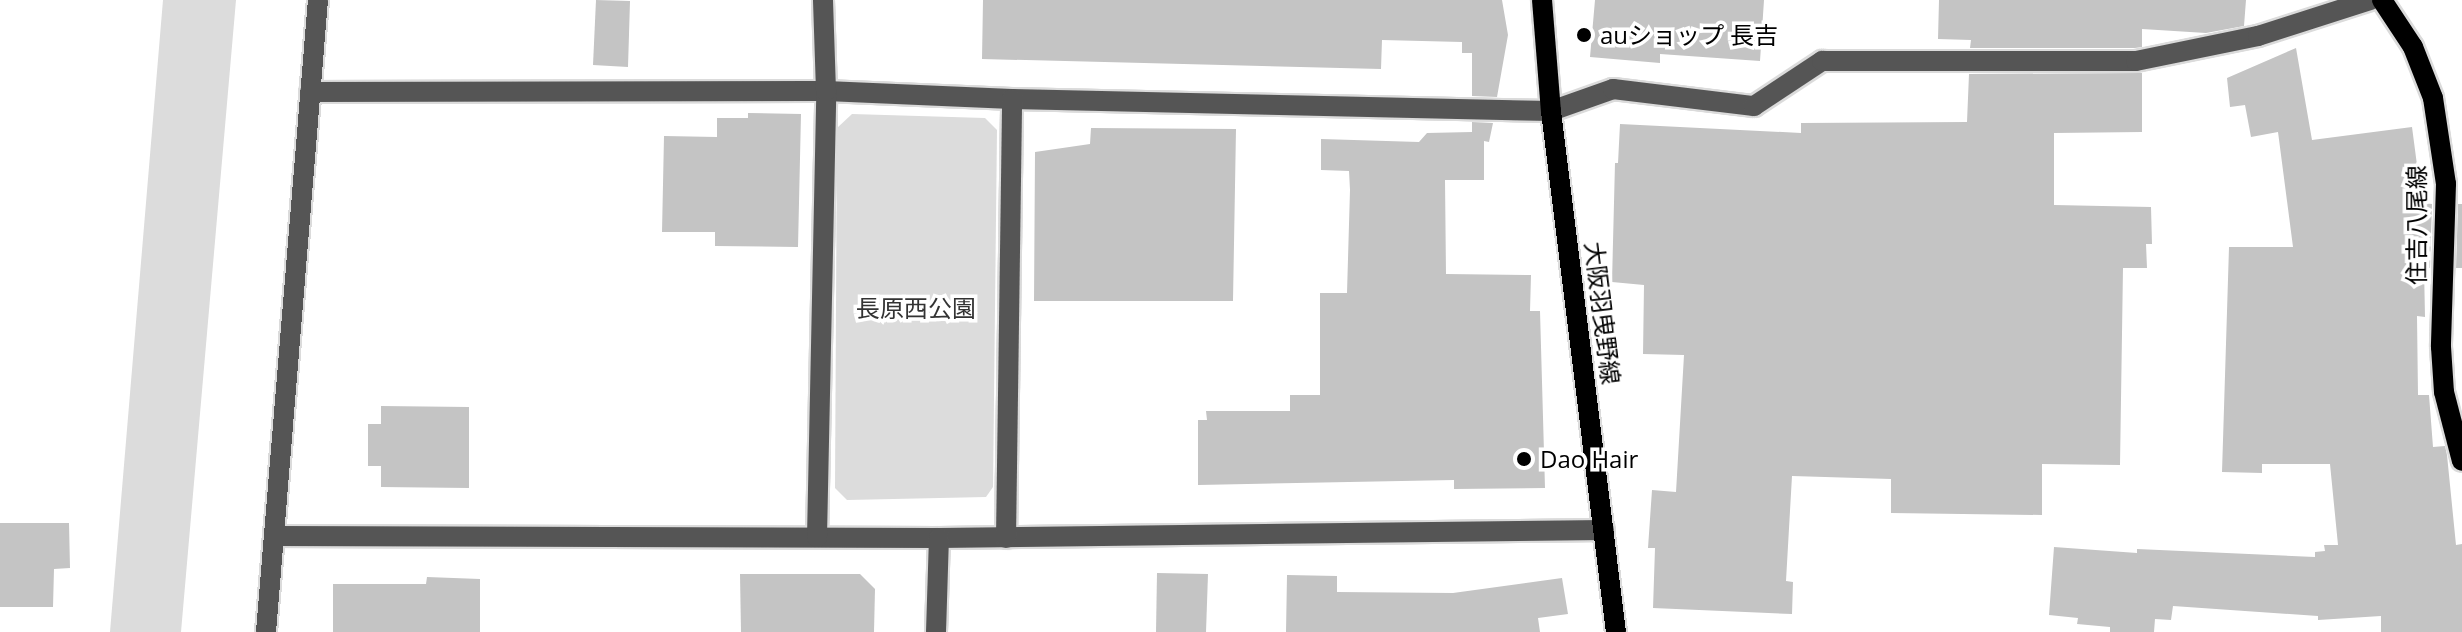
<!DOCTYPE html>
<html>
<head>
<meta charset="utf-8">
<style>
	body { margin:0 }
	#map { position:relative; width:2462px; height:632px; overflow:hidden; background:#fff; font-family:"Open Sans","Noto Sans JP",sans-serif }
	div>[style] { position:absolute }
	.green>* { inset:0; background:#dcdcdc }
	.building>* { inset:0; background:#c4c4c4 }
	.roads { filter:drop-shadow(2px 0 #dbdbdb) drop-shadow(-2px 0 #dbdbdb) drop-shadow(0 2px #dbdbdb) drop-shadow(0 -2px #dbdbdb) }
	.minor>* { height:20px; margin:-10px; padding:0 10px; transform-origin:10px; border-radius:10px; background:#555 }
	.major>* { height:20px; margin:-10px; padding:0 10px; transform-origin:10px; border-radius:10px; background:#000 }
	.dots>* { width:22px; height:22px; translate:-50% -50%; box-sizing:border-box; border:4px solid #fff; border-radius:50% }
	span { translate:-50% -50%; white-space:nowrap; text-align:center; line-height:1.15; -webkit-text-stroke:7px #fff; paint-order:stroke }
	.poi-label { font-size:24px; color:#000 }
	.left { translate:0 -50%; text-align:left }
	.street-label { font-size:24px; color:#000 }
	.park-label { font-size:24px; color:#333 }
</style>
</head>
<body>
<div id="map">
	<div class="green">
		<i style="clip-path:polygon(163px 0,236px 0,181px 632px,110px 632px)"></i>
		<i style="clip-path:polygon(852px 114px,985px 118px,997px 130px,993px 487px,986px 497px,847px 500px,835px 488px,837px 128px)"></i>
	</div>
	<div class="building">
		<i style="clip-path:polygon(596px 0,630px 1px,628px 67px,593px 65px)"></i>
		<i style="clip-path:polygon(983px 0,1502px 0,1508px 35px,1497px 97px,1472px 96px,1472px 53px,1462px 53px,1462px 42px,1382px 40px,1381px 69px,982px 59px)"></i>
		<i style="clip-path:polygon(1595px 0,1764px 0,1760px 61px,1660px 54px,1660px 63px,1590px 57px)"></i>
		<i style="clip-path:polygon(1939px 0,2246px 0,2244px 26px,2206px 33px,2142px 29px,2142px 47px,2135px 48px,1970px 48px,1971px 40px,1938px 39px)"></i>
		<i style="clip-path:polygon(2296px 48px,2312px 140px,2412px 127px,2422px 203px,2432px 204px,2430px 268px,2424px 267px,2425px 317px,2417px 316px,2418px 395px,2429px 395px,2433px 447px,2445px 446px,2447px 455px,2456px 545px,2462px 544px,2462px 632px,2381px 632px,2381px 616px,2318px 620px,2318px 616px,2173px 606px,2171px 620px,2155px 619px,2154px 632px,2110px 632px,2110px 627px,2077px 624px,2078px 618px,2049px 615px,2054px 547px,2137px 553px,2137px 549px,2315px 557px,2315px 552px,2325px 551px,2324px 545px,2338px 545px,2330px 464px,2262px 464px,2262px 473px,2222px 472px,2229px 247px,2293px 247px,2278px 132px,2251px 137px,2245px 105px,2230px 107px,2227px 78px)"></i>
		<i style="clip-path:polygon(2142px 73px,2142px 132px,2054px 133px,2054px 205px,2151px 207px,2152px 244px,2146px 244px,2147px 268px,2123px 268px,2120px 465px,2042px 464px,2042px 515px,1891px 513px,1891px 479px,1792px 476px,1786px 581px,1793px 582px,1792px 614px,1653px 608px,1655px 548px,1648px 548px,1652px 490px,1676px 492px,1684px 355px,1643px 354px,1644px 285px,1612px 282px,1615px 163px,1618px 163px,1620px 124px,1801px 133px,1801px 123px,1967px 122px,1969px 74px)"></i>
		<i style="clip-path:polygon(748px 113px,801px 114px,798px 247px,715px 246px,715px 232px,662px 232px,664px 136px,717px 137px,717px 118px,748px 118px)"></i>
		<i style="clip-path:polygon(1472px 122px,1493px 123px,1489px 142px,1484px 141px,1484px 180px,1445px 180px,1446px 274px,1531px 275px,1530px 311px,1540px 311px,1545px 488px,1454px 489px,1454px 480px,1198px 485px,1198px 420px,1207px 420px,1206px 411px,1290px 411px,1290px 395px,1320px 395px,1320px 293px,1347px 293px,1350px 190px,1349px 171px,1321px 170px,1321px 139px,1419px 142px,1427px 133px,1472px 132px)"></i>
		<i style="clip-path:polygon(1091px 128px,1236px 129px,1233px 301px,1034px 301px,1035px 152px,1090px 144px)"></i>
		<i style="clip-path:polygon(2458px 204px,2462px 204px,2462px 268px,2456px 268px)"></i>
		<i style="clip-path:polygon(381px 406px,469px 407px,469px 488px,381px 487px,381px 466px,368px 466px,368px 424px,381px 424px)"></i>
		<i style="clip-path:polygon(0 523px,69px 523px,70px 568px,54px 569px,53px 607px,0 607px)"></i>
		<i style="clip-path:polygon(1157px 573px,1208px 574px,1206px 632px,1156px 632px)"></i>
		<i style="clip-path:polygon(740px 574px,860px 574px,875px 589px,874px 632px,741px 632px)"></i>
		<i style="clip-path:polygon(1287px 575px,1337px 576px,1337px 592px,1453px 593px,1562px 578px,1568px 614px,1538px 618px,1540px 632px,1286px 632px)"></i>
		<i style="clip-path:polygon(427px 577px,480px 579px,480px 632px,333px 632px,333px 584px,426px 584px)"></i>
	</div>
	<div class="roads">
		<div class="minor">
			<i style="left:310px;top:92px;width:516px;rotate:-0.11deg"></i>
			<i style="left:826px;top:91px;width:186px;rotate:2.5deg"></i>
			<i style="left:1012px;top:99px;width:539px;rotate:1.28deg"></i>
			<i style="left:1551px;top:111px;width:66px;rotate:-19.5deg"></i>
			<i style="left:1613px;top:89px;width:142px;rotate:6.9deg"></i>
			<i style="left:1754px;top:106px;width:82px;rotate:-33.5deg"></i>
			<i style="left:1822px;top:61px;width:314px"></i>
			<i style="left:2136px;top:61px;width:125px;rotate:-11.6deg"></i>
			<i style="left:2258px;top:36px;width:118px;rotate:-17.8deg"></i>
			<i style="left:274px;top:536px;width:665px;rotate:0.17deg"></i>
			<i style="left:939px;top:538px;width:665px;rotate:-0.69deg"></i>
			<i style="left:817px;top:537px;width:446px;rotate:-88.8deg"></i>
			<i style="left:826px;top:91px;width:91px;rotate:-91.9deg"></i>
			<i style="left:1006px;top:538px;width:439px;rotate:-89.2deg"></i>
			<i style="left:266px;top:632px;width:634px;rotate:-85.3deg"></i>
			<i style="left:936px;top:632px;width:94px;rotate:-88.2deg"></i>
		</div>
		<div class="major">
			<i style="left:1542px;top:0;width:111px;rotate:85.4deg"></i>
			<i style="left:1551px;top:111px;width:525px;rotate:82.89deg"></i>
			<i style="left:2382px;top:0;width:56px;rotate:56.6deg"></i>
			<i style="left:2413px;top:47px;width:55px;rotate:68.6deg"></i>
			<i style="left:2433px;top:98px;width:87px;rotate:81.4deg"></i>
			<i style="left:2446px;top:184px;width:163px;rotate:91.8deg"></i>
			<i style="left:2441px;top:347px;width:45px;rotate:86.2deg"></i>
			<i style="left:2444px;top:392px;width:71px;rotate:75.4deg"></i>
		</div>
	</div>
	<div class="dots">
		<i style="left:1584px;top:35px;background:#000"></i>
		<i style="left:1524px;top:459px;background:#000"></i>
	</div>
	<div class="poi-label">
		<span class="left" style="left:1600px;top:35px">auショップ 長吉</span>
		<span class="left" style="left:1540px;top:459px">Dao Hair</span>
	</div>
	<div class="street-label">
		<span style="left:2416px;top:225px;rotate:-90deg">住吉八尾線</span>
		<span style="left:1603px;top:313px;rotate:83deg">大阪羽曳野線</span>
	</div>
	<div class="park-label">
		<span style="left:916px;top:308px">長原西公園</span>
	</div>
</div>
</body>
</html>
